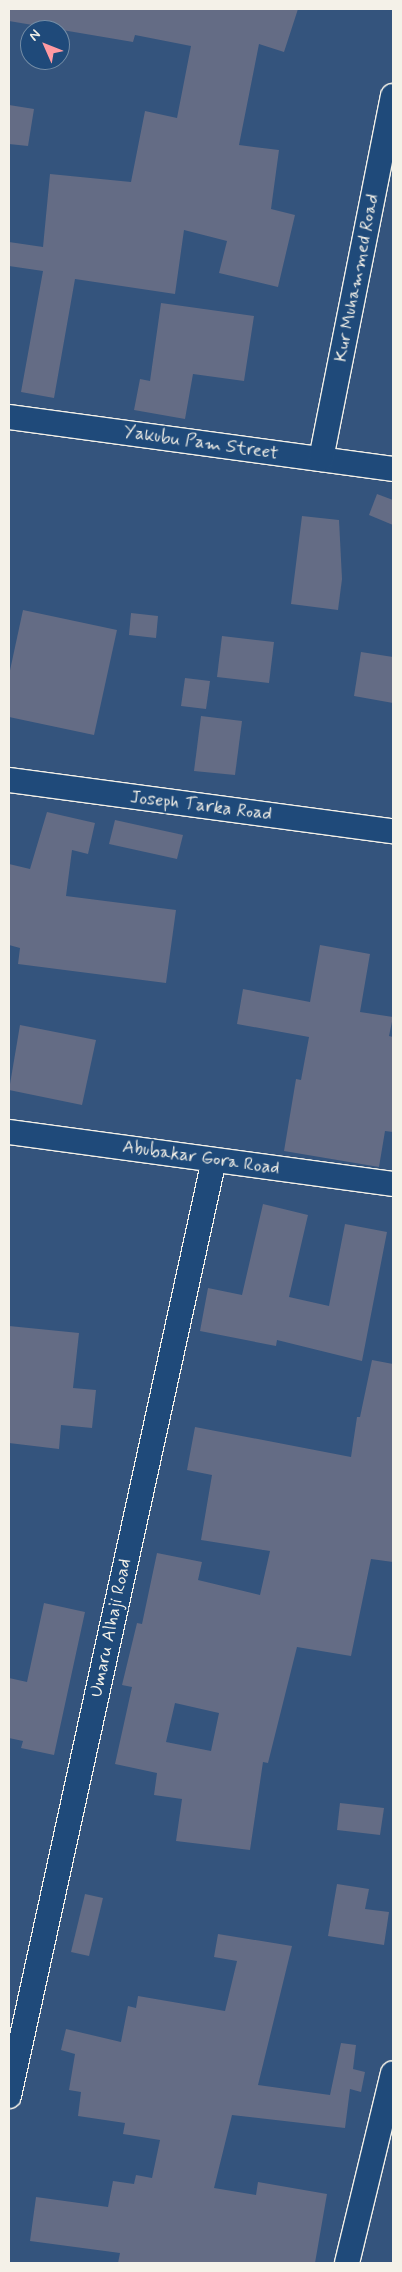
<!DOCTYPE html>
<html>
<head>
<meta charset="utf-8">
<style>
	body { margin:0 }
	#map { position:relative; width:402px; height:2272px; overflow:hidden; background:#34547d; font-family:Mynerve,sans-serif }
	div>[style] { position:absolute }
	.building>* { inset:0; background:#646c85 }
	.roads { filter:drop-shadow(1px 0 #f4f1e8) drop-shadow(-1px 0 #f4f1e8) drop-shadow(0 1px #f4f1e8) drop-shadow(0 -1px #f4f1e8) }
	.street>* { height:24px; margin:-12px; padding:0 12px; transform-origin:12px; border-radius:12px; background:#1f4a7a }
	span { translate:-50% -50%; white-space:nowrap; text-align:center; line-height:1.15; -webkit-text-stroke:4px #1f4a7a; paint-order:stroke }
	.street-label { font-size:18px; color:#f4f1e8 }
	.frame { position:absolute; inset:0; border:10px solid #f4f1e8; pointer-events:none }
	.north { position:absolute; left:20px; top:20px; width:50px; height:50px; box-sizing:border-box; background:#1f4a7a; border:1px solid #748da6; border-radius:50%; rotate:314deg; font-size:14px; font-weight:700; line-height:20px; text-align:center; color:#f4f1e8 }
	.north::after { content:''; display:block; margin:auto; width:18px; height:22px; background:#ff9aa2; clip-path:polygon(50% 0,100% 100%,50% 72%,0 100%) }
</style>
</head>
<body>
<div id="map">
	<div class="building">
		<i style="clip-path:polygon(9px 9px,298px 9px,284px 52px,259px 44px,239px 145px,279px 150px,271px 209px,295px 215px,278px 287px,219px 273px,227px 241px,184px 230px,175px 294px,75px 279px,54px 398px,21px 392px,43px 271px,9px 266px,9px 242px,43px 247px,50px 174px,131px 182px,145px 111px,177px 118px,191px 46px,135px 35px,133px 42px,9px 21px)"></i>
		<i style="clip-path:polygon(9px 105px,34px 109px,28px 146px,9px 144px)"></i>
		<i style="clip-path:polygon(161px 303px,254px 316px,244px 381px,193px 374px,185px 419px,134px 410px,140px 379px,150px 381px)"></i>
		<i style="clip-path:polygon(377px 494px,393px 500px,393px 525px,369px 515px)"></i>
		<i style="clip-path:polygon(302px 516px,339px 520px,342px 579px,338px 610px,291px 604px)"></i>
		<i style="clip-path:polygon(23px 610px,117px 630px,94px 735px,9px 717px,9px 675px)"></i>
		<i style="clip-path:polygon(131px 613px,158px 616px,156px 638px,129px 635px)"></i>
		<i style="clip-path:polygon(222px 636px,274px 642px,269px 683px,217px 677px)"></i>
		<i style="clip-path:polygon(361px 652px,393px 657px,393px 703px,354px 696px)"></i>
		<i style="clip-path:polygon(185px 678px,210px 681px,206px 709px,181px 706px)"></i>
		<i style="clip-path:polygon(201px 716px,242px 721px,235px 775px,194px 771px)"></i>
		<i style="clip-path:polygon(47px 812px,95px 823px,88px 854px,72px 850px,66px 896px,176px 910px,166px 983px,18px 964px,20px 948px,9px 945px,9px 864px,30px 869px)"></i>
		<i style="clip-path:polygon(115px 820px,183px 835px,177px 859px,109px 844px)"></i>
		<i style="clip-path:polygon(320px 945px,370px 954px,360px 1012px,393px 1017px,389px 1036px,393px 1037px,393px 1132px,385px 1131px,379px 1167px,284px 1151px,296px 1079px,301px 1080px,309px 1037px,237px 1024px,243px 989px,310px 1002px)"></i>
		<i style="clip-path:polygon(20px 1025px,96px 1040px,82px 1105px,9px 1090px)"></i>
		<i style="clip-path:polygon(263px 1204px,308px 1215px,289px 1297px,329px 1306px,345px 1224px,387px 1232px,362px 1361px,277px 1340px,276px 1346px,200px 1331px,208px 1288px,242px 1295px)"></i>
		<i style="clip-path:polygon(9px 1326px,79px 1333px,73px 1388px,96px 1390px,92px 1428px,61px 1425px,59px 1449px,9px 1443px)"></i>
		<i style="clip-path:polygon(evenodd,372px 1360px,393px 1364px,393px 1562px,371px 1559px,351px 1656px,297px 1647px,268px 1763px,263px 1762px,250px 1850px,176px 1841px,182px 1799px,154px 1795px,157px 1773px,115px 1764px,132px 1687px,122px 1685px,137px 1623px,142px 1624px,157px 1553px,202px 1562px,198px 1580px,260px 1595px,270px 1551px,201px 1540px,212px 1475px,187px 1470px,195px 1427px,351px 1457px,357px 1417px,360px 1417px,372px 1360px,175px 1703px,219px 1713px,211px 1751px,166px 1742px,175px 1703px)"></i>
		<i style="clip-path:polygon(44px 1603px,85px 1612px,54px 1755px,21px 1748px,23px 1741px,9px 1738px,9px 1678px,27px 1682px)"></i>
		<i style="clip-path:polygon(340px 1803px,384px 1808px,380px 1835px,337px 1830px)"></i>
		<i style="clip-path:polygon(337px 1884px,369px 1889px,365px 1909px,389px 1912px,384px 1945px,328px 1936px)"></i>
		<i style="clip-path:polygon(85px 1894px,103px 1898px,89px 1956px,71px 1952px)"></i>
		<i style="clip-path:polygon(218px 1934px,292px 1946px,258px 2085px,330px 2095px,341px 2043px,356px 2045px,353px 2069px,365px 2072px,361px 2092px,350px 2089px,345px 2128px,232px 2115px,214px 2188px,256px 2195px,258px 2182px,327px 2194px,315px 2263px,118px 2263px,120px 2253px,30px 2241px,36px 2197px,108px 2207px,113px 2181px,134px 2184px,136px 2175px,152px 2178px,160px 2140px,123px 2134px,125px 2123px,78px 2116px,81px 2092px,69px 2090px,75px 2054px,61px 2050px,66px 2029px,121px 2042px,128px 2006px,136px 2008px,138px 1996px,225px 2011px,237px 1961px,214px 1957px)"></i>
	</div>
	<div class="roads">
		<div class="street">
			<i style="left:9px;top:417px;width:388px;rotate:7.7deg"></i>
			<i style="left:321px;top:459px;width:370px;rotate:-78.8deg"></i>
			<i style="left:9px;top:780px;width:387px;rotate:7.6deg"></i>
			<i style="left:9px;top:1132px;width:388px;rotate:7.7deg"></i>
			<i style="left:9px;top:2096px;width:958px;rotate:-77.65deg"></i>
			<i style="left:347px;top:2263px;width:195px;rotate:-76.4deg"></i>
		</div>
	</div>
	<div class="street-label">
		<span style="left:357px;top:278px;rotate:-79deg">Kur Muhammed Road</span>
		<span style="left:201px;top:443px;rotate:8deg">Yakubu Pam Street</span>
		<span style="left:201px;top:806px;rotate:7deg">Joseph Tarka Road</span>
		<span style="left:201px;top:1158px;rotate:8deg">Abubakar Gora Road</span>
		<span style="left:111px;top:1628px;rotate:-78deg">Umaru Alhaji Road</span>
	</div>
	<div class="frame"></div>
	<div class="north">N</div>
</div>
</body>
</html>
